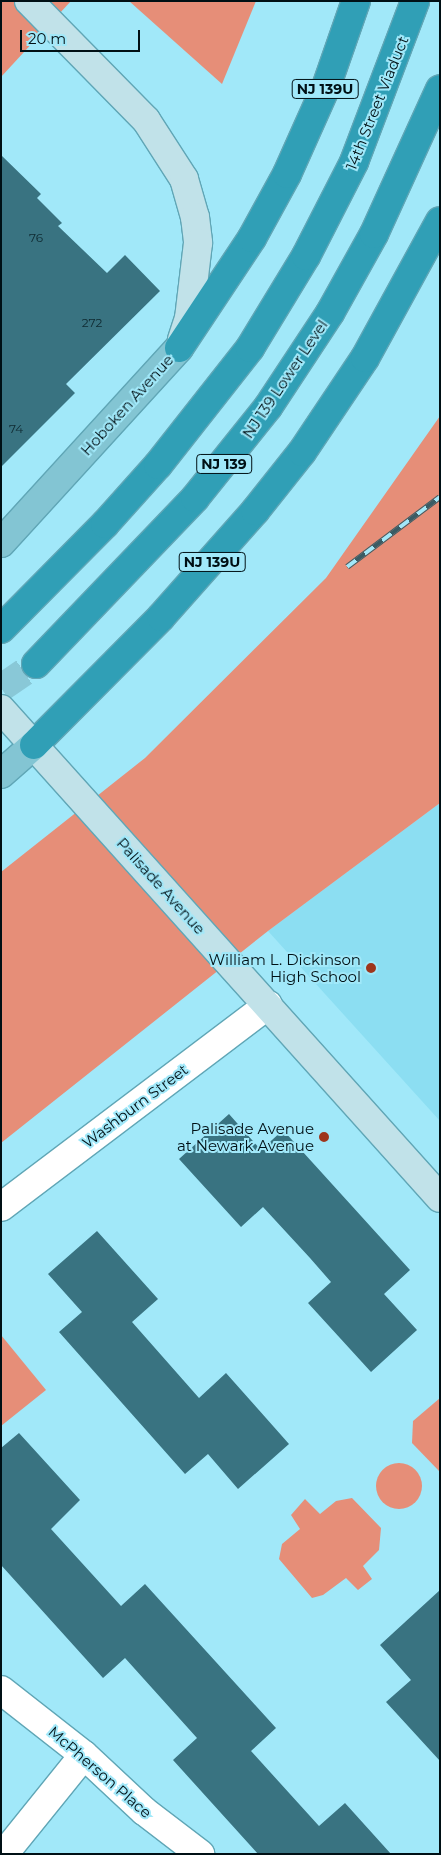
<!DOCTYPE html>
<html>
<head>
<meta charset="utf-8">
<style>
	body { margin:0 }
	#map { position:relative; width:441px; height:1855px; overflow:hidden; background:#a1e8f9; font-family:Montserrat,sans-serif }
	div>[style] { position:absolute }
	.built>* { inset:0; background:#8cdef2 }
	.green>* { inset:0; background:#e68e78 }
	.round { border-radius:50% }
	.building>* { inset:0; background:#397381 }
	.highway-tunnel>* { height:28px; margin-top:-14px; transform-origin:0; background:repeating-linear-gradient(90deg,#89c8d7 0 28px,transparent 0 42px) }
	.roads { filter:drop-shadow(1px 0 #60a6b6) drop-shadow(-1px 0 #60a6b6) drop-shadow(0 1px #60a6b6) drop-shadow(0 -1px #60a6b6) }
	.street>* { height:28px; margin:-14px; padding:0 14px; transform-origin:14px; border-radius:14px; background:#fff }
	.secondary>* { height:28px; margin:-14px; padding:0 14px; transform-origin:14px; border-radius:14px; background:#c1e2e9 }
	.primary>* { height:28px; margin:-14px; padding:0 14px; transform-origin:14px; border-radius:14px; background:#83c5d3 }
	.highway>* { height:28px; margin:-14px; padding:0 14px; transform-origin:14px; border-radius:14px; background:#309fb6 }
	.rail>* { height:5.5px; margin-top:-2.75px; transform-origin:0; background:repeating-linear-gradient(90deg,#a1e8f9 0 11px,#395c65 0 22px); box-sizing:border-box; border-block:1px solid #395c65 }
	.dots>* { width:14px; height:14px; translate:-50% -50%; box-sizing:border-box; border:2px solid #a1e8f9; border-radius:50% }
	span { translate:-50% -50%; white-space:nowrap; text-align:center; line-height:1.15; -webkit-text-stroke:4px #a1e8f9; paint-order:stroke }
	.number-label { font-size:12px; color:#0e2930 }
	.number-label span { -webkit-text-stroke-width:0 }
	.shield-label span { padding:1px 4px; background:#a1e8f9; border:1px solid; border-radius:4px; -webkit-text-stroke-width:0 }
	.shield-label { font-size:14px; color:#001015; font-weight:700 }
	.street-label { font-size:15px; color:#001015 }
	.poi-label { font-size:15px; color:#001015 }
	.right { translate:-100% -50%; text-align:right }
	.frame { position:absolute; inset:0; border:2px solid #001015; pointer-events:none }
	.scale { position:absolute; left:20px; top:30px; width:120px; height:22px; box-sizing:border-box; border:2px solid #001015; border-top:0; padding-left:6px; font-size:15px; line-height:18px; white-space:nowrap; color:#001015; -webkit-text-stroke:4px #a1e8f9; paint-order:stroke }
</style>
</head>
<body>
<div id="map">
	<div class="built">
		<i style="clip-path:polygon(440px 803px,440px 1121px,268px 931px)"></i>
	</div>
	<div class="green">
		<i style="clip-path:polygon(1px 1px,71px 1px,1px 77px)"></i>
		<i style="clip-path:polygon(129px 1px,256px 1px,222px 84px)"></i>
		<i style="clip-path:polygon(440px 416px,440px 803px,268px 931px,1px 1143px,1px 872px,145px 758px,326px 578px)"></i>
		<i style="clip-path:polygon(1px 1335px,46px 1390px,1px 1426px)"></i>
		<i style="clip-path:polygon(440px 1398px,440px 1472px,412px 1443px,413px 1421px)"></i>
		<i class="round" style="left:376px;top:1463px;width:46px;height:46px"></i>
		<i style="clip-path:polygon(352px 1498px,381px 1528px,379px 1550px,363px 1566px,372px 1579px,358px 1590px,346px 1578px,323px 1595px,312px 1598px,279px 1559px,282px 1544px,300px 1529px,291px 1515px,305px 1499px,320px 1514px,336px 1501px)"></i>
	</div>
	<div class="building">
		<i style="clip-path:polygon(1px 155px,41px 194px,37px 198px,62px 223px,58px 226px,107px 273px,125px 255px,160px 291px,66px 384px,75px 393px,1px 467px)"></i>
		<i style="clip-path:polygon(229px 1114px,261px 1150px,283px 1130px,410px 1270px,384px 1294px,417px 1330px,371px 1372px,308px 1303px,331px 1282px,310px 1258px,263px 1207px,241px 1227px,179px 1159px)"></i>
		<i style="clip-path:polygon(97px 1231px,158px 1299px,132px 1322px,199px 1398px,226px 1373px,289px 1444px,238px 1489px,208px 1454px,185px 1474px,59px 1332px,82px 1312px,48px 1274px)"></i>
		<i style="clip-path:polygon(19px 1433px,80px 1500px,51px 1529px,121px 1606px,145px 1584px,276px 1728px,251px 1751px,319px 1826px,345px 1803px,391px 1854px,258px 1854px,173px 1760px,197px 1738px,125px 1658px,103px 1678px,1px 1565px,1px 1448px)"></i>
		<i style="clip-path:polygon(440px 1590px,440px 1761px,386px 1702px,411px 1680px,380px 1645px)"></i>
	</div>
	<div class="highway-tunnel">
		<i style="left:1px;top:688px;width:42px;rotate:-34.4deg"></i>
	</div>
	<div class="roads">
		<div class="street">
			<i style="left:1px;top:1207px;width:335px;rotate:-37.1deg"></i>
			<i style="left:1px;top:1690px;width:105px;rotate:38.1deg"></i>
			<i style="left:84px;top:1755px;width:82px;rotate:43deg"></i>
			<i style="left:144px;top:1811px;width:71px;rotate:37.5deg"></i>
			<i style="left:4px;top:1854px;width:127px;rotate:-51.1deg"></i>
		</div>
		<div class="secondary">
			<i style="left:29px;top:1px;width:167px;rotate:45.5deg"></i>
			<i style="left:146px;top:120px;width:70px;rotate:57.2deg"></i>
			<i style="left:184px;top:179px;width:40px;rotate:74deg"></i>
			<i style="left:195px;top:217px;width:26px;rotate:83deg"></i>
			<i style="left:198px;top:243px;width:76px;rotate:96.8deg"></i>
			<i style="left:189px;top:318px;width:23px;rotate:108deg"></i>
			<i style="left:1px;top:709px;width:657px;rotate:48.08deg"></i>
		</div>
		<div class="primary">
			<i style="left:1px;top:543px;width:264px;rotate:-47.6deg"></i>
			<i style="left:1px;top:774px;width:44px;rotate:-41.3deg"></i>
		</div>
		<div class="highway">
			<i style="left:179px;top:348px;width:132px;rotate:-56.4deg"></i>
			<i style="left:252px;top:238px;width:73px;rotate:-61.3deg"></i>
			<i style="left:287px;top:174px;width:95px;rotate:-65.9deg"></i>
			<i style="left:326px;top:87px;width:91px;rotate:-70.8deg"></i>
			<i style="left:1px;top:629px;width:148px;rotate:-45.3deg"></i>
			<i style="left:105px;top:524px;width:79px;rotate:-48.1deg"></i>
			<i style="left:158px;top:465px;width:149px;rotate:-51.8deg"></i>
			<i style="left:250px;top:348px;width:108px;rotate:-58.7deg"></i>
			<i style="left:306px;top:256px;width:106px;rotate:-62.9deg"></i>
			<i style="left:354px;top:162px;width:172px;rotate:-69.2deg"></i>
			<i style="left:36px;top:664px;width:230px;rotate:-46.2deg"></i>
			<i style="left:195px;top:498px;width:117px;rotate:-51.3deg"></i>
			<i style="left:268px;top:407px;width:113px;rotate:-56.6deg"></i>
			<i style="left:330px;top:313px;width:90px;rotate:-60.9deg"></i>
			<i style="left:374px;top:234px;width:159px;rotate:-65.5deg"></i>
			<i style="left:34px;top:745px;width:180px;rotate:-45.2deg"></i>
			<i style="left:161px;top:617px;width:142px;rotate:-48.4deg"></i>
			<i style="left:255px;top:511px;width:75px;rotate:-51.5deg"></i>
			<i style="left:302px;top:452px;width:113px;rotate:-56.2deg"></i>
			<i style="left:365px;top:358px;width:156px;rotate:-61.3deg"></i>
		</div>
	</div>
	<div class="rail">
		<i style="left:347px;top:567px;width:116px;rotate:-37deg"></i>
	</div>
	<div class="dots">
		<i style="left:371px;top:968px;background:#9e351c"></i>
		<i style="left:324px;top:1137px;background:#9e351c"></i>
	</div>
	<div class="number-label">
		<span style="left:36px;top:238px">76</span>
		<span style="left:92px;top:323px">272</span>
		<span style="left:16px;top:429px">74</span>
	</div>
	<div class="shield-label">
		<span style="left:325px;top:89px">NJ 139U</span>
		<span style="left:224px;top:464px">NJ 139</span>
		<span style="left:212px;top:562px">NJ 139U</span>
	</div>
	<div class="street-label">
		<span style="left:377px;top:103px;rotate:-68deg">14th Street Viaduct</span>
		<span style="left:285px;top:379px;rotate:-56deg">NJ 139 Lower Level</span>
		<span style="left:127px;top:405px;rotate:-48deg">Hoboken Avenue</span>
		<span style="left:161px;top:886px;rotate:48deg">Palisade Avenue</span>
		<span style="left:135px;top:1106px;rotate:-37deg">Washburn Street</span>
		<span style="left:100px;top:1772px;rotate:41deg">McPherson Place</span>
	</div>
	<div class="poi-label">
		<span class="right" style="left:361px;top:968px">William L. Dickinson<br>High School</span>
		<span class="right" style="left:314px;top:1137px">Palisade Avenue<br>at Newark Avenue</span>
	</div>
	<div class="frame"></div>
	<div class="scale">20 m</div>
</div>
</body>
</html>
